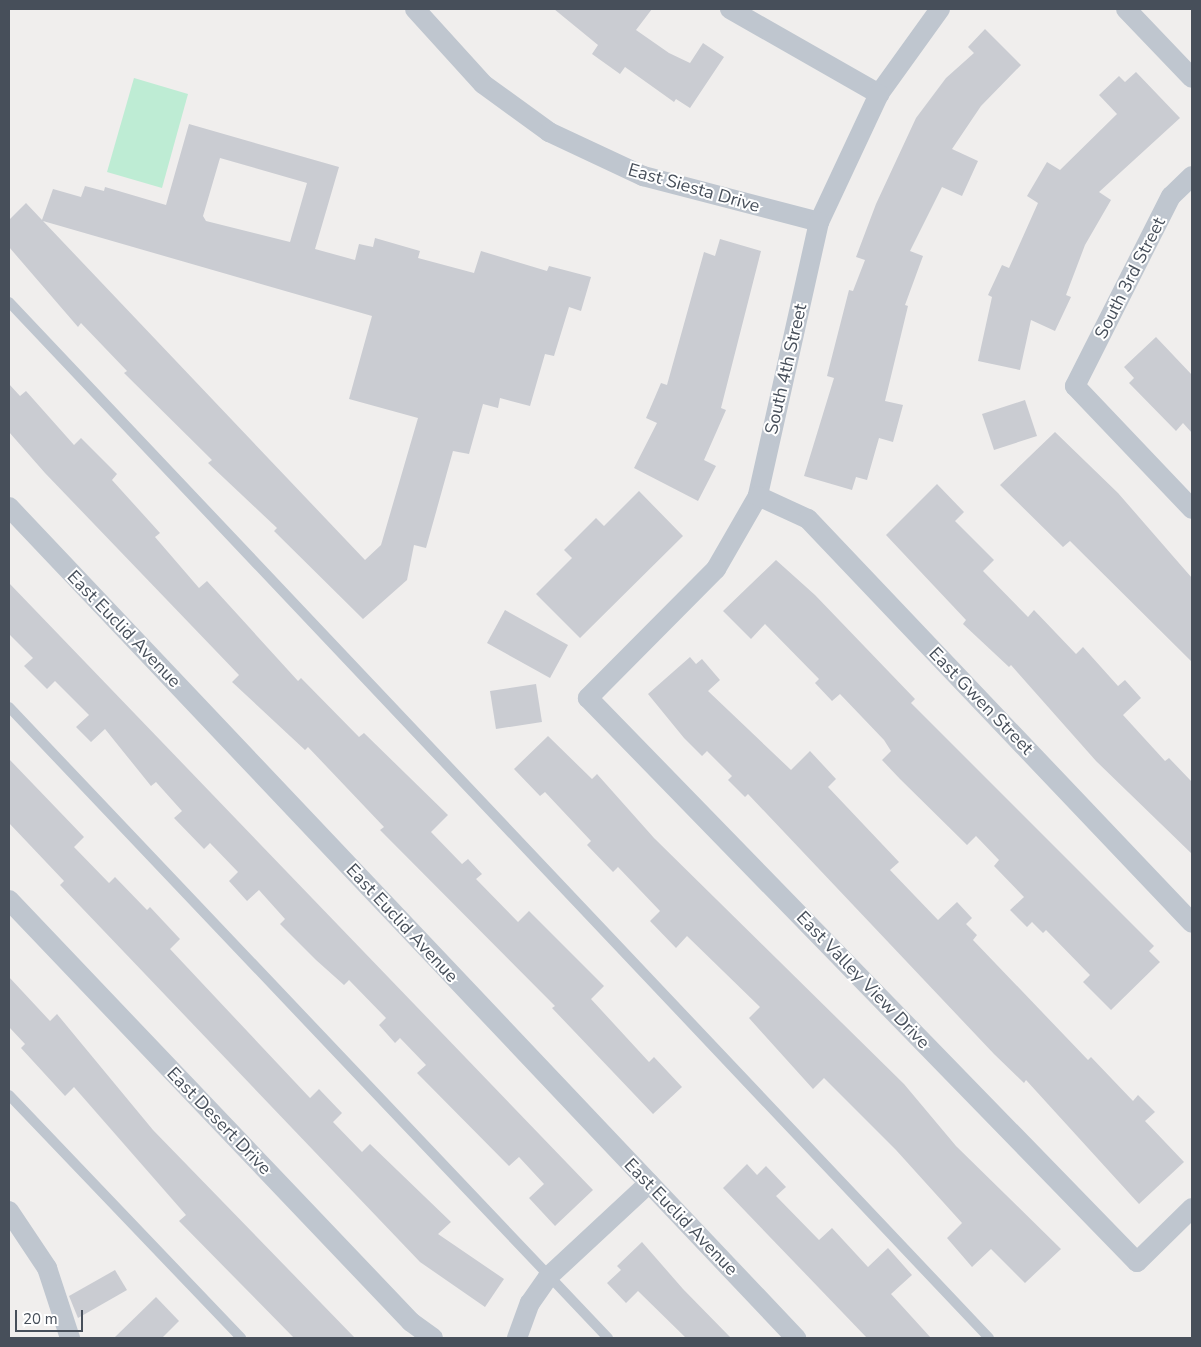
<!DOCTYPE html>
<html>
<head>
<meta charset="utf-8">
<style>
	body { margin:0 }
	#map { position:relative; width:1201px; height:1347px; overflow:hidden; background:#f0eeed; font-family:"Nunito Sans",sans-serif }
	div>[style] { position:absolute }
	.green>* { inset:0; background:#beecd4 }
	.building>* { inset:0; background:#caccd2 }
	.service>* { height:10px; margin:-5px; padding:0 5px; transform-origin:5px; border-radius:5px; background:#bfc6cf }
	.minor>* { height:20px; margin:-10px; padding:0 10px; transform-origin:10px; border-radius:10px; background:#bfc6cf }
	span { translate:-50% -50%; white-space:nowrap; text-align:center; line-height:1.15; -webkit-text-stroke:4px #fff; paint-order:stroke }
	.street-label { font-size:18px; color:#474f5a }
	.frame { position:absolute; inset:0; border:10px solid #474f5a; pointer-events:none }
	.scale { position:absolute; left:15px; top:1310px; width:68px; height:22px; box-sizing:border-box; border:2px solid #474f5a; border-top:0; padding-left:6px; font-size:15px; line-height:18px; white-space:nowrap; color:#474f5a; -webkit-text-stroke:4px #fff; paint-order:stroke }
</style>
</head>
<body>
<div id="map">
	<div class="green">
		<i style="clip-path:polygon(134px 78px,188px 94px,162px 188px,107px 172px)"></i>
	</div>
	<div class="building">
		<i style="clip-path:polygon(554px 9px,652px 9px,636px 30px,669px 53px,690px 63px,703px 43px,724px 57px,690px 108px,676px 99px,674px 102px,625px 67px,620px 74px,592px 54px,598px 45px)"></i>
		<i style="clip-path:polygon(985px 29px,1021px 65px,981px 106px,952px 149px,978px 161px,962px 196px,942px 187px,910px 251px,923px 256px,905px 305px,908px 306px,885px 401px,903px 405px,893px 442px,879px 438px,867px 480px,856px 477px,852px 490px,804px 476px,834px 378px,827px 376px,849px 290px,853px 291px,865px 260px,856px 257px,876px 204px,916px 118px,946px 78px,974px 53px,968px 47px)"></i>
		<i style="clip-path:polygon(1136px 72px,1180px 118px,1099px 192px,1111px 200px,1085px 245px,1066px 295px,1071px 297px,1055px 331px,1031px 320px,1020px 370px,978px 361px,992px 297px,988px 295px,1002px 265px,1009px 268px,1038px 203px,1027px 196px,1047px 162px,1060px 170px,1117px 114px,1099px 95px,1119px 76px,1125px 82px)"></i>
		<i style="clip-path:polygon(evenodd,189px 124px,339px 167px,315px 249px,355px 260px,359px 244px,373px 247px,375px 238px,420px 251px,418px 258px,474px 273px,481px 251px,547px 271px,549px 266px,591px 277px,581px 311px,569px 307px,554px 356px,545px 354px,530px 406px,500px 398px,498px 408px,483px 404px,469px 454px,453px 451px,426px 548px,414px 545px,407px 580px,363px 619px,274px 531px,277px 528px,208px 463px,212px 460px,124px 373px,127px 371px,81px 323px,78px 327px,9px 247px,9px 220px,26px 203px,42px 220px,53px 189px,81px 197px,85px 186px,104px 191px,105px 187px,166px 205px,189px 124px,220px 158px,307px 183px,290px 242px,206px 221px,203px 216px,220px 158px,189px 124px,43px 221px,372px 316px,349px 399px,418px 418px,381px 545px,365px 560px,43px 221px)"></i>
		<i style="clip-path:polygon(720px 239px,761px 251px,721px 408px,726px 410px,704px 460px,716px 466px,698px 501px,634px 468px,657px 423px,646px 418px,661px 383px,667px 385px,704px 252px,715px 256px)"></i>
		<i style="clip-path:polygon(1156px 337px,1192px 375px,1192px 433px,1183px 423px,1176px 431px,1129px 383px,1134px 378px,1124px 367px)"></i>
		<i style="clip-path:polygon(9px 384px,20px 396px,26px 391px,74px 445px,81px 438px,117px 474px,112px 480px,160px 533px,155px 537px,199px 588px,207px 581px,298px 681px,301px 678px,359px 737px,364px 733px,448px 815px,431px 832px,462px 864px,468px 859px,482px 874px,476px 879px,518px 922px,529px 911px,604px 986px,591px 999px,649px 1062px,654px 1057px,682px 1087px,653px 1114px,552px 1008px,555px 1006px,380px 830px,384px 827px,308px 747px,305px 750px,232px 682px,239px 675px,45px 473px,9px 432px)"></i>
		<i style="clip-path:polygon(1025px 400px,1037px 436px,994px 450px,982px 414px)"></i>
		<i style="clip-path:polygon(1055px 432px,1118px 493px,1192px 578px,1192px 662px,1070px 541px,1063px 547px,1000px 485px)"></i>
		<i style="clip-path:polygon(937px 484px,964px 512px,955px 521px,994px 560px,983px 571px,1028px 617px,1034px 610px,1076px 654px,1083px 647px,1118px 686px,1125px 680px,1141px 698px,1123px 715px,1165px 761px,1169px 758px,1192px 782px,1192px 854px,1096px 761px,1011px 665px,1009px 667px,963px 624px,966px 620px,886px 535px)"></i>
		<i style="clip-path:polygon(639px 491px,683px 536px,580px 638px,536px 594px,572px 558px,564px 550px,596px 518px,604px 526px)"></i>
		<i style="clip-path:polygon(776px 560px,815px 595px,915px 699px,911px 703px,1154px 946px,1149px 951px,1160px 962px,1111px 1010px,1083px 982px,1090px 975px,1046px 930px,1043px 933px,1032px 922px,1027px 927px,1010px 910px,1024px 897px,994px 866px,999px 860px,976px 836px,967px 845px,900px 779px,882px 760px,891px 751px,884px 740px,840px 694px,832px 701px,815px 683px,819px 679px,765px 624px,751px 639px,723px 611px)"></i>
		<i style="clip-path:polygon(9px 583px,593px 1190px,555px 1226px,529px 1198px,544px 1184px,519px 1157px,509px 1166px,417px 1073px,426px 1065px,400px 1038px,395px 1043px,379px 1025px,386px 1018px,349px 980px,344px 985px,316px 960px,280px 924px,285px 919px,259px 890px,247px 901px,229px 881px,238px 872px,210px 843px,204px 849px,174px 818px,182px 811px,156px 782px,151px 786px,105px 729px,91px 742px,76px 727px,89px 715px,55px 681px,47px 689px,24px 666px,33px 658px,9px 634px)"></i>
		<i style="clip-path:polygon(505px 610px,568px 645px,550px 678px,487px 643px)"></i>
		<i style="clip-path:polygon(690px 657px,696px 664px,702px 659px,720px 680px,708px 691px,791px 770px,810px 751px,836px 779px,828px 787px,899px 862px,890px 870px,938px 920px,957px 902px,972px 918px,966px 924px,977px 935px,973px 940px,1088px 1060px,1091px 1057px,1133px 1101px,1138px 1095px,1155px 1112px,1145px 1121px,1184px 1162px,1139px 1204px,1026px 1080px,1024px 1083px,994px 1054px,748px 794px,745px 797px,728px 780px,732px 776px,707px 751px,702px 756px,684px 738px,648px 694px)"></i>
		<i style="clip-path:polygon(536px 684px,542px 722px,496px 729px,490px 691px)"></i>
		<i style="clip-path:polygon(548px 736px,592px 779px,597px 774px,654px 838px,904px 1084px,956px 1146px,1061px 1249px,1025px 1283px,991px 1249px,972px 1267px,947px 1238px,962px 1223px,896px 1150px,824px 1078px,813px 1089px,749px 1018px,760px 1007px,687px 936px,676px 948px,650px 921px,660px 911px,618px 867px,613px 872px,587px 845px,591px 841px,545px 792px,540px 796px,514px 769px)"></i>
		<i style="clip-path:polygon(9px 759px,84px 837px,74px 847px,109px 883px,115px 877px,147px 910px,150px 907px,180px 939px,170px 949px,278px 1064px,310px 1098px,319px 1089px,342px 1113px,333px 1122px,362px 1152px,370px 1144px,451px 1222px,438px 1234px,504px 1279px,485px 1307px,420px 1262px,60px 885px,64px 881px,9px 823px)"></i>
		<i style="clip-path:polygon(9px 977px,50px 1021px,57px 1014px,153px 1130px,355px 1338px,294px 1338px,179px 1221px,186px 1215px,74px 1087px,65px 1096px,21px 1048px,25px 1044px,9px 1027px)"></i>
		<i style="clip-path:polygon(747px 1164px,757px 1175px,766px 1166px,786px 1187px,776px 1196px,819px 1240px,832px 1228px,868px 1267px,888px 1248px,912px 1275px,891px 1294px,931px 1338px,867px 1338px,723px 1188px)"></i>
		<i style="clip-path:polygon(642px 1242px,683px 1289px,731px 1338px,686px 1338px,638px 1291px,626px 1303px,607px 1283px,621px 1270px,617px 1266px)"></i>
		<i style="clip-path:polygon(115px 1270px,127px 1290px,78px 1318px,69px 1296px)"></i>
		<i style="clip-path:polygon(156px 1297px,179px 1321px,162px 1338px,114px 1338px)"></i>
	</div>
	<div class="service">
		<i style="left:9px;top:302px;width:1426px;rotate:46.59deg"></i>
		<i style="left:9px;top:707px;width:870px;rotate:46.49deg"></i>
		<i style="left:9px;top:1095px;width:336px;rotate:46.3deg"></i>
	</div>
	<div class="minor">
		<i style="left:415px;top:9px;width:101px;rotate:47.8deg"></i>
		<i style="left:483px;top:84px;width:82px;rotate:36deg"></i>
		<i style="left:549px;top:132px;width:104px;rotate:25.1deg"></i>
		<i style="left:643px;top:176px;width:182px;rotate:14.6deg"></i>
		<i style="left:730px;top:9px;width:172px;rotate:29.7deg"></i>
		<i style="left:940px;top:9px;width:105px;rotate:125.7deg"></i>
		<i style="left:879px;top:94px;width:141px;rotate:115.1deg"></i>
		<i style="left:819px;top:222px;width:281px;rotate:102.6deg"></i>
		<i style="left:758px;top:496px;width:84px;rotate:119.9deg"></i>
		<i style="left:716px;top:569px;width:182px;rotate:134.8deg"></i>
		<i style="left:588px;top:698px;width:787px;rotate:45.77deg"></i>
		<i style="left:1137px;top:1262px;width:77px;rotate:-44.5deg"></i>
		<i style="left:1126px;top:9px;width:95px;rotate:46.3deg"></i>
		<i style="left:1192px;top:176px;width:29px;rotate:136deg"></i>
		<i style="left:1171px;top:196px;width:213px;rotate:116.8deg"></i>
		<i style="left:1075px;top:386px;width:170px;rotate:46.4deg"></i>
		<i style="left:758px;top:496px;width:55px;rotate:24.7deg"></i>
		<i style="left:808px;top:519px;width:557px;rotate:46.45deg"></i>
		<i style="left:9px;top:507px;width:1145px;rotate:46.56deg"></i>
		<i style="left:9px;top:900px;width:583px;rotate:46.39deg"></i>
		<i style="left:411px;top:1322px;width:27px;rotate:36deg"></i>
		<i style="left:9px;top:1211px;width:69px;rotate:56.3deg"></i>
		<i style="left:47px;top:1268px;width:74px;rotate:71.8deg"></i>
		<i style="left:517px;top:1338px;width:37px;rotate:-70deg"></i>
		<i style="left:530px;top:1303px;width:32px;rotate:-55deg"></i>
		<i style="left:548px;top:1277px;width:138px;rotate:-42.9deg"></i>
	</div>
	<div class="street-label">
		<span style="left:694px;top:188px;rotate:16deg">East Siesta Drive</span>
		<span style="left:1130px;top:278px;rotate:-63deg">South 3rd Street</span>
		<span style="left:786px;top:369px;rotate:-77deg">South 4th Street</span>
		<span style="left:124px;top:629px;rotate:46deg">East Euclid Avenue</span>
		<span style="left:981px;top:701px;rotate:46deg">East Gwen Street</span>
		<span style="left:402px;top:923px;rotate:47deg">East Euclid Avenue</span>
		<span style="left:863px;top:980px;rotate:46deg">East Valley View Drive</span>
		<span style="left:219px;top:1121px;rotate:46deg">East Desert Drive</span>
		<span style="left:681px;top:1217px;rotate:46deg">East Euclid Avenue</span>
	</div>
	<div class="frame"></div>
	<div class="scale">20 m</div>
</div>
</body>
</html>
